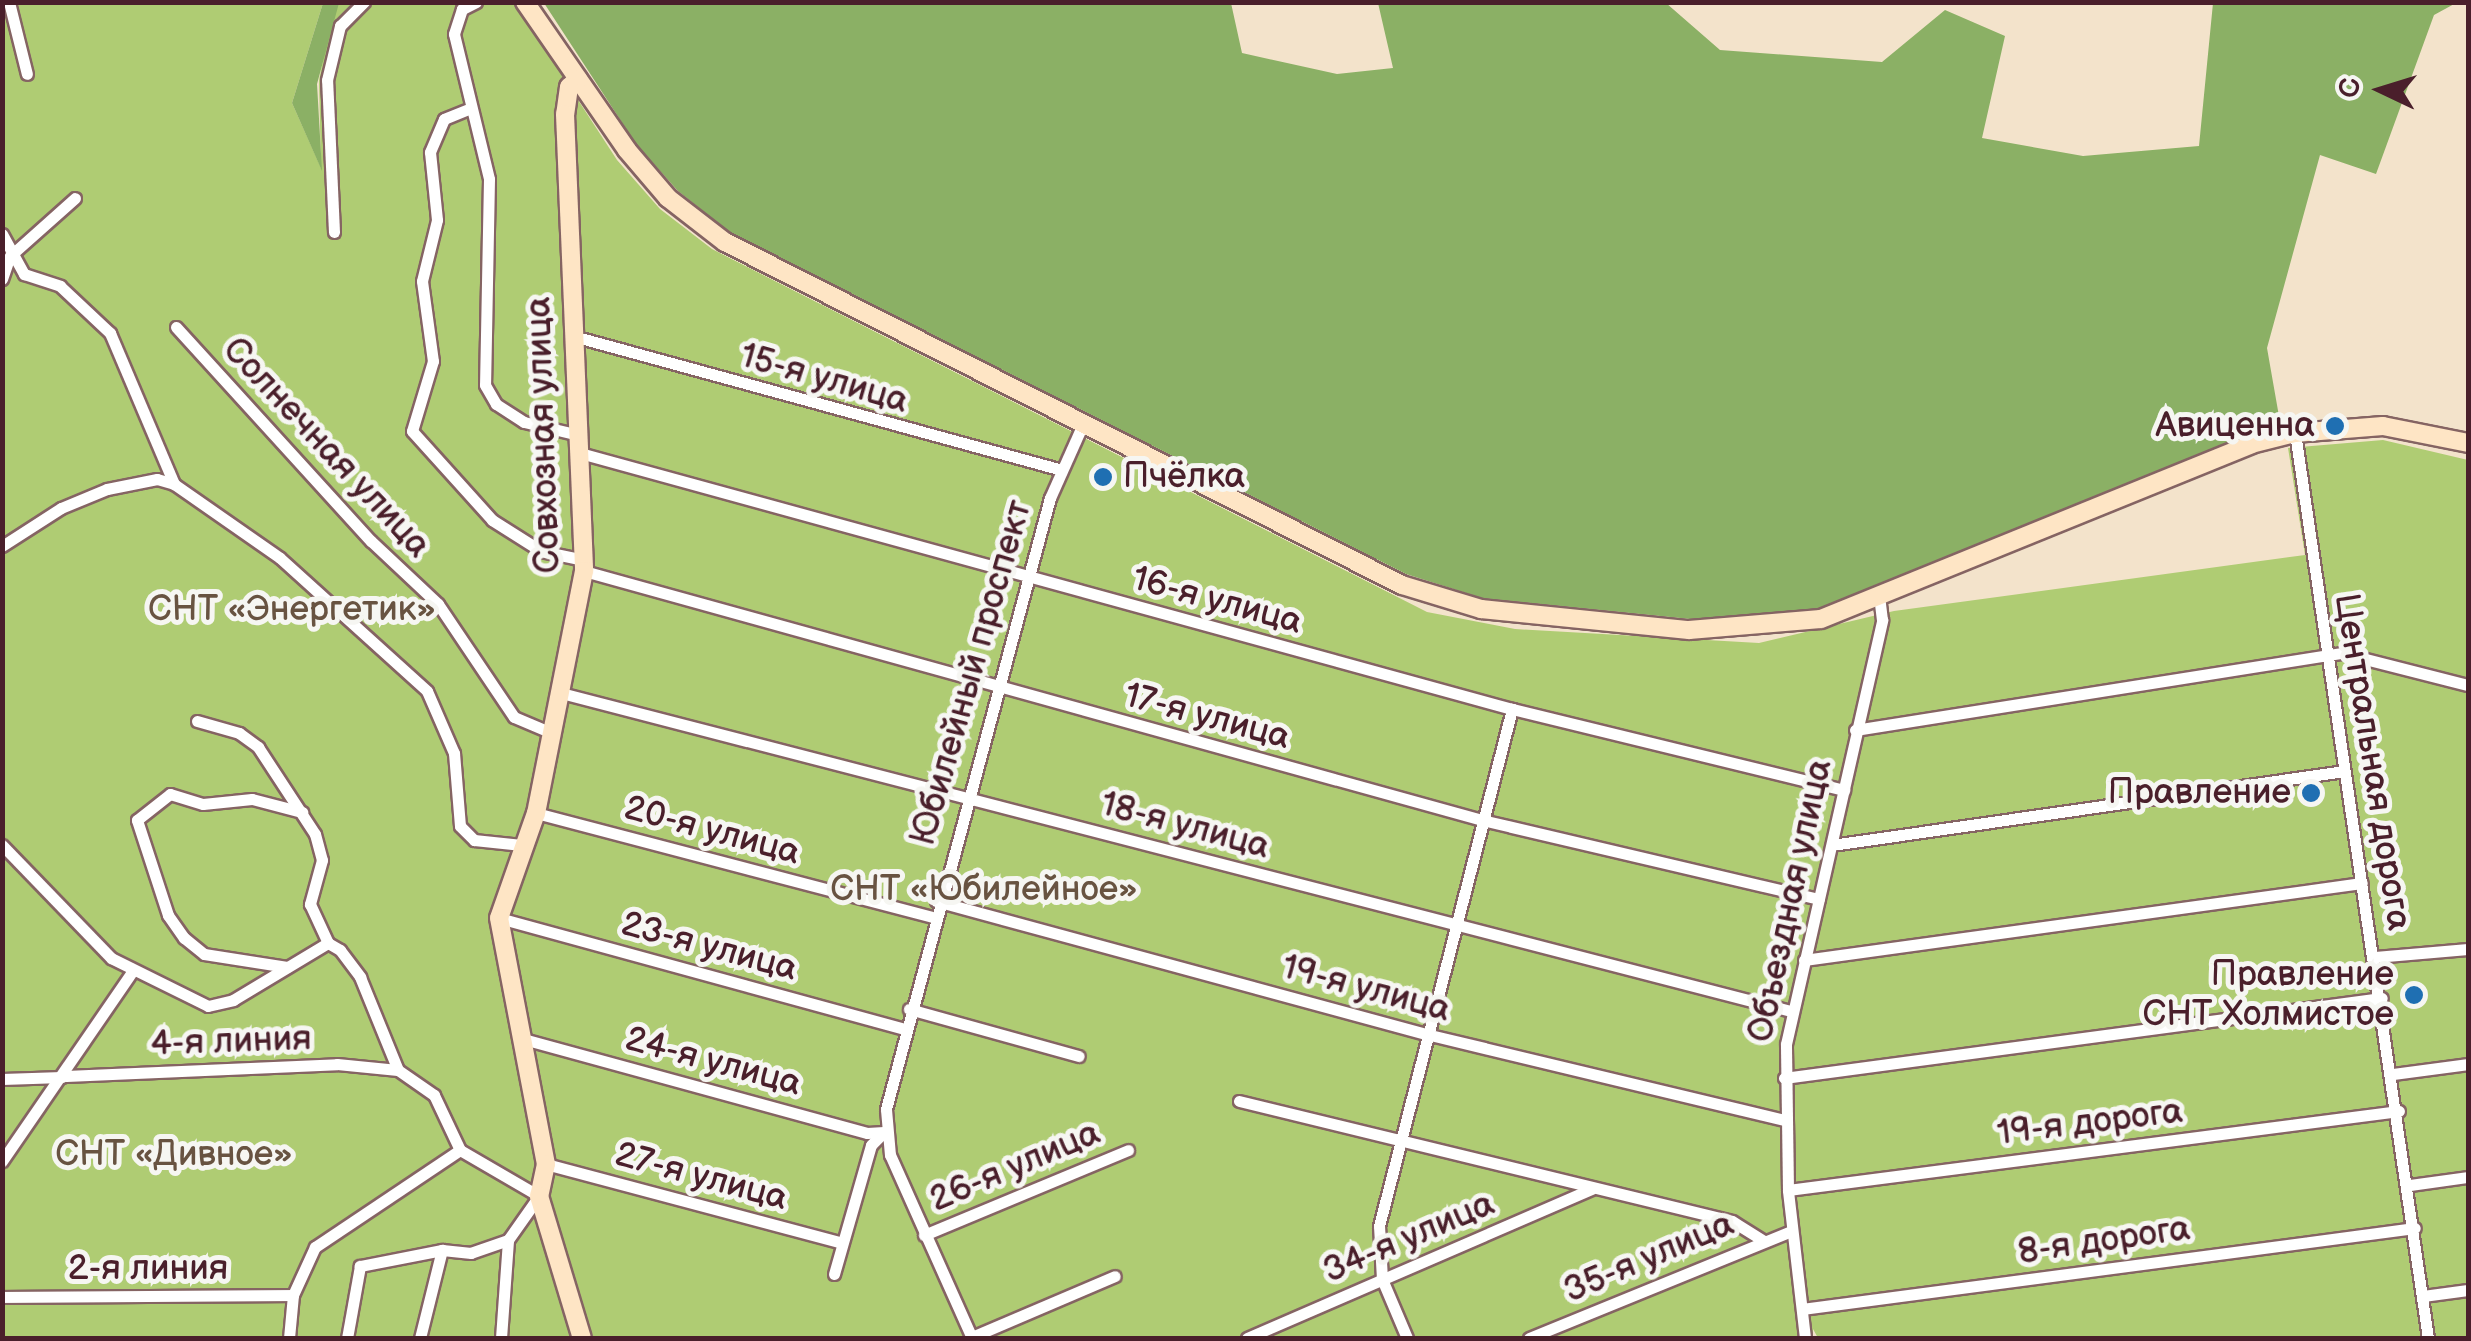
<!DOCTYPE html>
<html>
<head>
<meta charset="utf-8">
<style>
	body { margin:0 }
	#map { position:relative; width:2471px; height:1341px; overflow:hidden; background:#f3e3cb; font-family:"Balsamiq Sans",sans-serif }
	div>[style] { position:absolute }
	.green>* { inset:0; background:#afcc73 }
	.forest>* { inset:0; background:#8bb065 }
	.roads { filter:drop-shadow(2px 0 #856463) drop-shadow(-2px 0 #856463) drop-shadow(0 2px #856463) drop-shadow(0 -2px #856463) }
	.street>* { height:11px; margin:-5.5px; padding:0 5.5px; transform-origin:5.5px; border-radius:5.5px; background:#fff }
	.secondary>* { height:18px; margin:-9px; padding:0 9px; transform-origin:9px; border-radius:9px; background:#fee5c5 }
	.dots>* { width:28px; height:28px; translate:-50% -50%; box-sizing:border-box; border:5px solid #f6f6f2; border-radius:50% }
	span { translate:-50% -50%; white-space:nowrap; text-align:center; line-height:1.15; -webkit-text-stroke:10px #f6f6f2; paint-order:stroke }
	.street-label { font-size:35px; color:#4a1f2b }
	.poi-label { font-size:35px; color:#4a1f2b }
	.right { translate:-100% -50%; text-align:right }
	.left { translate:0 -50%; text-align:left }
	.park-label { font-size:35px; color:#685341 }
	.frame { position:absolute; inset:0; border:5px solid #4a1f2b; pointer-events:none }
	.north { position:absolute; left:2331px; top:40px; width:100px; height:100px; -webkit-text-stroke:8px #f6f6f2; paint-order:stroke; rotate:274deg; font-size:28px; font-weight:700; line-height:40px; text-align:center; color:#4a1f2b }
	.north::after { content:''; display:block; margin:auto; width:35px; height:45px; background:#4a1f2b; clip-path:polygon(50% 0,100% 100%,50% 72%,0 100%) }
</style>
</head>
<body>
<div id="map">
	<div class="green">
		<i style="clip-path:polygon(3px 3px,323px 3px,292px 103px,321px 168px,319px 80px,335px 3px,515px 3px,617px 160px,660px 209px,712px 249px,1427px 612px,1515px 629px,1759px 643px,1894px 611px,2305px 555px,2288px 448px,2383px 440px,2468px 460px,2468px 1338px,1818px 1338px,1813px 1329px,1813px 1338px,3px 1338px)"></i>
	</div>
	<div class="forest">
		<i style="clip-path:polygon(323px 3px,339px 3px,317px 84px,322px 171px,292px 103px)"></i>
		<i style="clip-path:polygon(544px 3px,1231px 3px,1242px 53px,1337px 74px,1393px 68px,1378px 3px,1666px 3px,1720px 50px,1882px 62px,1945px 10px,2005px 36px,1982px 138px,2083px 156px,2199px 146px,2213px 3px,2456px 3px,2434px 15px,2376px 174px,2320px 155px,2267px 348px,2280px 422px,1818px 609px,1690px 619px,1482px 598px,1406px 574px,728px 231px,678px 191px,636px 144px)"></i>
	</div>
	<div class="roads">
		<div class="street">
			<i style="left:9px;top:2px;width:74px;rotate:76deg"></i>
			<i style="left:476px;top:2px;width:16px;rotate:153deg"></i>
			<i style="left:462px;top:9px;width:26px;rotate:108deg"></i>
			<i style="left:454px;top:34px;width:149px;rotate:76.4deg"></i>
			<i style="left:489px;top:179px;width:206px;rotate:91.1deg"></i>
			<i style="left:485px;top:385px;width:22px;rotate:60deg"></i>
			<i style="left:496px;top:404px;width:33px;rotate:33deg"></i>
			<i style="left:524px;top:422px;width:57px;rotate:13.3deg"></i>
			<i style="left:471px;top:108px;width:29px;rotate:158deg"></i>
			<i style="left:444px;top:119px;width:36px;rotate:113deg"></i>
			<i style="left:430px;top:152px;width:68px;rotate:84.1deg"></i>
			<i style="left:437px;top:220px;width:63px;rotate:103.8deg"></i>
			<i style="left:422px;top:281px;width:81px;rotate:82.2deg"></i>
			<i style="left:433px;top:361px;width:73px;rotate:106.7deg"></i>
			<i style="left:412px;top:431px;width:120px;rotate:48deg"></i>
			<i style="left:492px;top:520px;width:58px;rotate:32.3deg"></i>
			<i style="left:541px;top:551px;width:44px;rotate:11.8deg"></i>
			<i style="left:334px;top:232px;width:152px;rotate:-92.6deg"></i>
			<i style="left:327px;top:80px;width:56px;rotate:-76.5deg"></i>
			<i style="left:340px;top:26px;width:34px;rotate:-45deg"></i>
			<i style="left:2px;top:234px;width:46px;rotate:61.2deg"></i>
			<i style="left:24px;top:274px;width:38px;rotate:18deg"></i>
			<i style="left:60px;top:286px;width:69px;rotate:43.2deg"></i>
			<i style="left:110px;top:333px;width:164px;rotate:67deg"></i>
			<i style="left:174px;top:484px;width:129px;rotate:34.9deg"></i>
			<i style="left:280px;top:558px;width:198px;rotate:42.1deg"></i>
			<i style="left:427px;top:691px;width:68px;rotate:66.5deg"></i>
			<i style="left:454px;top:753px;width:73px;rotate:85.3deg"></i>
			<i style="left:460px;top:826px;width:20px;rotate:45deg"></i>
			<i style="left:474px;top:840px;width:48px;rotate:5.9deg"></i>
			<i style="left:2px;top:279px;width:24px;rotate:-71deg"></i>
			<i style="left:10px;top:256px;width:87px;rotate:-41.7deg"></i>
			<i style="left:176px;top:327px;width:290px;rotate:47.7deg"></i>
			<i style="left:371px;top:541px;width:92px;rotate:43.2deg"></i>
			<i style="left:438px;top:604px;width:136px;rotate:56.1deg"></i>
			<i style="left:514px;top:717px;width:43px;rotate:23deg"></i>
			<i style="left:573px;top:336px;width:507px;rotate:15.32deg"></i>
			<i style="left:2295px;top:433px;width:915px;rotate:81.64deg"></i>
			<i style="left:580px;top:453px;width:967px;rotate:15.36deg"></i>
			<i style="left:1512px;top:709px;width:342px;rotate:13.7deg"></i>
			<i style="left:2px;top:546px;width:70px;rotate:-32.8deg"></i>
			<i style="left:61px;top:508px;width:50px;rotate:-22.4deg"></i>
			<i style="left:107px;top:489px;width:51px;rotate:-11.3deg"></i>
			<i style="left:157px;top:479px;width:18px;rotate:16deg"></i>
			<i style="left:584px;top:571px;width:932px;rotate:15.5deg"></i>
			<i style="left:1482px;top:820px;width:346px;rotate:13.2deg"></i>
			<i style="left:565px;top:694px;width:1266px;rotate:14.5deg"></i>
			<i style="left:197px;top:721px;width:44px;rotate:15.9deg"></i>
			<i style="left:239px;top:733px;width:24px;rotate:36deg"></i>
			<i style="left:258px;top:747px;width:104px;rotate:56.8deg"></i>
			<i style="left:315px;top:834px;width:27px;rotate:75deg"></i>
			<i style="left:322px;top:860px;width:46px;rotate:105.3deg"></i>
			<i style="left:310px;top:904px;width:43px;rotate:65.2deg"></i>
			<i style="left:1855px;top:730px;width:493px;rotate:-9deg"></i>
			<i style="left:2342px;top:653px;width:130px;rotate:14.3deg"></i>
			<i style="left:536px;top:813px;width:409px;rotate:14.7deg"></i>
			<i style="left:2px;top:845px;width:157px;rotate:46deg"></i>
			<i style="left:111px;top:958px;width:108px;rotate:26.3deg"></i>
			<i style="left:208px;top:1006px;width:26px;rotate:-13deg"></i>
			<i style="left:233px;top:1000px;width:111px;rotate:-31deg"></i>
			<i style="left:328px;top:943px;width:14px;rotate:30deg"></i>
			<i style="left:340px;top:950px;width:34px;rotate:53deg"></i>
			<i style="left:360px;top:977px;width:100px;rotate:67.8deg"></i>
			<i style="left:398px;top:1070px;width:44px;rotate:34.8deg"></i>
			<i style="left:434px;top:1095px;width:61px;rotate:64.7deg"></i>
			<i style="left:460px;top:1150px;width:91px;rotate:30.2deg"></i>
			<i style="left:539px;top:1196px;width:54px;rotate:125.2deg"></i>
			<i style="left:508px;top:1240px;width:39px;rotate:161deg"></i>
			<i style="left:471px;top:1253px;width:29px;rotate:-174deg"></i>
			<i style="left:442px;top:1250px;width:84px;rotate:169deg"></i>
			<i style="left:360px;top:1266px;width:73px;rotate:100.2deg"></i>
			<i style="left:1832px;top:845px;width:517px;rotate:-8.22deg"></i>
			<i style="left:936px;top:901px;width:508px;rotate:15.19deg"></i>
			<i style="left:1426px;top:1034px;width:368px;rotate:13.5deg"></i>
			<i style="left:499px;top:918px;width:421px;rotate:15.3deg"></i>
			<i style="left:2375px;top:957px;width:93px;rotate:-4.9deg"></i>
			<i style="left:1804px;top:960px;width:563px;rotate:-7.86deg"></i>
			<i style="left:287px;top:967px;width:84px;rotate:-171.1deg"></i>
			<i style="left:204px;top:954px;width:26px;rotate:-141deg"></i>
			<i style="left:184px;top:938px;width:28px;rotate:-125deg"></i>
			<i style="left:168px;top:915px;width:100px;rotate:-108.1deg"></i>
			<i style="left:137px;top:820px;width:42px;rotate:-38.2deg"></i>
			<i style="left:170px;top:794px;width:34px;rotate:17deg"></i>
			<i style="left:203px;top:804px;width:49px;rotate:-5.8deg"></i>
			<i style="left:252px;top:799px;width:52px;rotate:14.6deg"></i>
			<i style="left:909px;top:1009px;width:176px;rotate:15.5deg"></i>
			<i style="left:527px;top:1040px;width:352px;rotate:15.3deg"></i>
			<i style="left:867px;top:1133px;width:17px;rotate:-3deg"></i>
			<i style="left:2393px;top:1074px;width:76px;rotate:-7.6deg"></i>
			<i style="left:66px;top:1076px;width:271px;rotate:-2.5deg"></i>
			<i style="left:337px;top:1064px;width:61px;rotate:5.6deg"></i>
			<i style="left:1784px;top:1078px;width:603px;rotate:-7.62deg"></i>
			<i style="left:2px;top:1079px;width:60px;rotate:-1.9deg"></i>
			<i style="left:1239px;top:1101px;width:507px;rotate:13.68deg"></i>
			<i style="left:1732px;top:1221px;width:36px;rotate:32deg"></i>
			<i style="left:2px;top:1161px;width:229px;rotate:-55.5deg"></i>
			<i style="left:546px;top:1164px;width:306px;rotate:14.9deg"></i>
			<i style="left:2410px;top:1185px;width:59px;rotate:-7.9deg"></i>
			<i style="left:1788px;top:1190px;width:616px;rotate:-7.37deg"></i>
			<i style="left:924px;top:1235px;width:221px;rotate:-22.6deg"></i>
			<i style="left:834px;top:1274px;width:134px;rotate:-74deg"></i>
			<i style="left:871px;top:1145px;width:18px;rotate:-45deg"></i>
			<i style="left:2423px;top:1296px;width:45px;rotate:-7.6deg"></i>
			<i style="left:2px;top:1297px;width:291px;rotate:-0.4deg"></i>
			<i style="left:1802px;top:1309px;width:618px;rotate:-7.53deg"></i>
			<i style="left:972px;top:1337px;width:155px;rotate:-23.1deg"></i>
			<i style="left:289px;top:1338px;width:43px;rotate:-84.7deg"></i>
			<i style="left:293px;top:1295px;width:53px;rotate:-65.4deg"></i>
			<i style="left:315px;top:1247px;width:174px;rotate:-33.8deg"></i>
			<i style="left:420px;top:1338px;width:91px;rotate:-76deg"></i>
			<i style="left:501px;top:1338px;width:98px;rotate:-85.9deg"></i>
			<i style="left:972px;top:1338px;width:201px;rotate:-114.1deg"></i>
			<i style="left:890px;top:1155px;width:46px;rotate:-95deg"></i>
			<i style="left:886px;top:1109px;width:633px;rotate:-74.98deg"></i>
			<i style="left:1050px;top:498px;width:81px;rotate:-66deg"></i>
			<i style="left:1247px;top:1338px;width:376px;rotate:-23.4deg"></i>
			<i style="left:1407px;top:1338px;width:64px;rotate:-113deg"></i>
			<i style="left:1382px;top:1279px;width:53px;rotate:-93.2deg"></i>
			<i style="left:1379px;top:1226px;width:534px;rotate:-75.57deg"></i>
			<i style="left:1529px;top:1338px;width:283px;rotate:-22.2deg"></i>
			<i style="left:1805px;top:1338px;width:149px;rotate:-96.6deg"></i>
			<i style="left:1788px;top:1190px;width:146px;rotate:-90.8deg"></i>
			<i style="left:1786px;top:1044px;width:435px;rotate:-77.2deg"></i>
			<i style="left:1882px;top:620px;width:23px;rotate:-97deg"></i>
		</div>
		<div class="secondary">
			<i style="left:525px;top:2px;width:180px;rotate:55.4deg"></i>
			<i style="left:627px;top:150px;width:63px;rotate:49.5deg"></i>
			<i style="left:668px;top:198px;width:72px;rotate:37.7deg"></i>
			<i style="left:725px;top:242px;width:759px;rotate:26.87deg"></i>
			<i style="left:1402px;top:585px;width:83px;rotate:16.9deg"></i>
			<i style="left:1481px;top:609px;width:209px;rotate:5.8deg"></i>
			<i style="left:1689px;top:630px;width:132px;rotate:-4.8deg"></i>
			<i style="left:1821px;top:619px;width:464px;rotate:-22.1deg"></i>
			<i style="left:2251px;top:444px;width:45px;rotate:-14deg"></i>
			<i style="left:2295px;top:433px;width:88px;rotate:-4.5deg"></i>
			<i style="left:2383px;top:426px;width:87px;rotate:11.3deg"></i>
			<i style="left:578px;top:79px;width:12px;rotate:138deg"></i>
			<i style="left:569px;top:87px;width:27px;rotate:98deg"></i>
			<i style="left:565px;top:114px;width:457px;rotate:87.6deg"></i>
			<i style="left:584px;top:571px;width:247px;rotate:101.2deg"></i>
			<i style="left:536px;top:813px;width:111px;rotate:109.4deg"></i>
			<i style="left:499px;top:918px;width:250px;rotate:79.2deg"></i>
			<i style="left:546px;top:1164px;width:33px;rotate:102deg"></i>
			<i style="left:539px;top:1196px;width:148px;rotate:73.2deg"></i>
		</div>
	</div>
	<div class="dots">
		<i style="left:2335px;top:426px;background:#1f6fb2"></i>
		<i style="left:1103px;top:477px;background:#1f6fb2"></i>
		<i style="left:2311px;top:793px;background:#1f6fb2"></i>
		<i style="left:2414px;top:995px;background:#1f6fb2"></i>
	</div>
	<div class="street-label">
		<span style="left:824px;top:379px;rotate:16deg">15-я улица</span>
		<span style="left:544px;top:435px;rotate:-92deg">Совхозная улица</span>
		<span style="left:326px;top:448px;rotate:47deg">Солнечная улица</span>
		<span style="left:1217px;top:601px;rotate:15deg">16-я улица</span>
		<span style="left:972px;top:673px;rotate:-74deg">Юбилейный проспект</span>
		<span style="left:1207px;top:717px;rotate:15deg">17-я улица</span>
		<span style="left:2372px;top:762px;rotate:81deg">Центральная дорога</span>
		<span style="left:1185px;top:826px;rotate:15deg">18-я улица</span>
		<span style="left:712px;top:831px;rotate:15deg">20-я улица</span>
		<span style="left:1791px;top:901px;rotate:-78deg">Объездная улица</span>
		<span style="left:709px;top:947px;rotate:15deg">23-я улица</span>
		<span style="left:1366px;top:989px;rotate:15deg">19-я улица</span>
		<span style="left:231px;top:1042px;rotate:-2deg">4-я линия</span>
		<span style="left:713px;top:1062px;rotate:15deg">24-я улица</span>
		<span style="left:2090px;top:1123px;rotate:-7deg">19-я дорога</span>
		<span style="left:1015px;top:1167px;rotate:-23deg">26-я улица</span>
		<span style="left:701px;top:1177px;rotate:15deg">27-я улица</span>
		<span style="left:1409px;top:1238px;rotate:-23deg">34-я улица</span>
		<span style="left:2104px;top:1241px;rotate:-8deg">8-я дорога</span>
		<span style="left:1649px;top:1258px;rotate:-23deg">35-я улица</span>
		<span style="left:148px;top:1269px">2-я линия</span>
	</div>
	<div class="poi-label">
		<span class="right" style="left:2315px;top:426px">Авиценна</span>
		<span class="left" style="left:1123px;top:477px">Пчёлка</span>
		<span class="right" style="left:2291px;top:793px">Правление</span>
		<span class="right" style="left:2394px;top:995px">Правление<br>СНТ Холмистое</span>
	</div>
	<div class="park-label">
		<span style="left:292px;top:610px">СНТ «Энергетик»</span>
		<span style="left:984px;top:890px">СНТ «Юбилейное»</span>
		<span style="left:174px;top:1155px">СНТ «Дивное»</span>
	</div>
	<div class="frame"></div>
	<div class="north">С</div>
</div>
</body>
</html>
